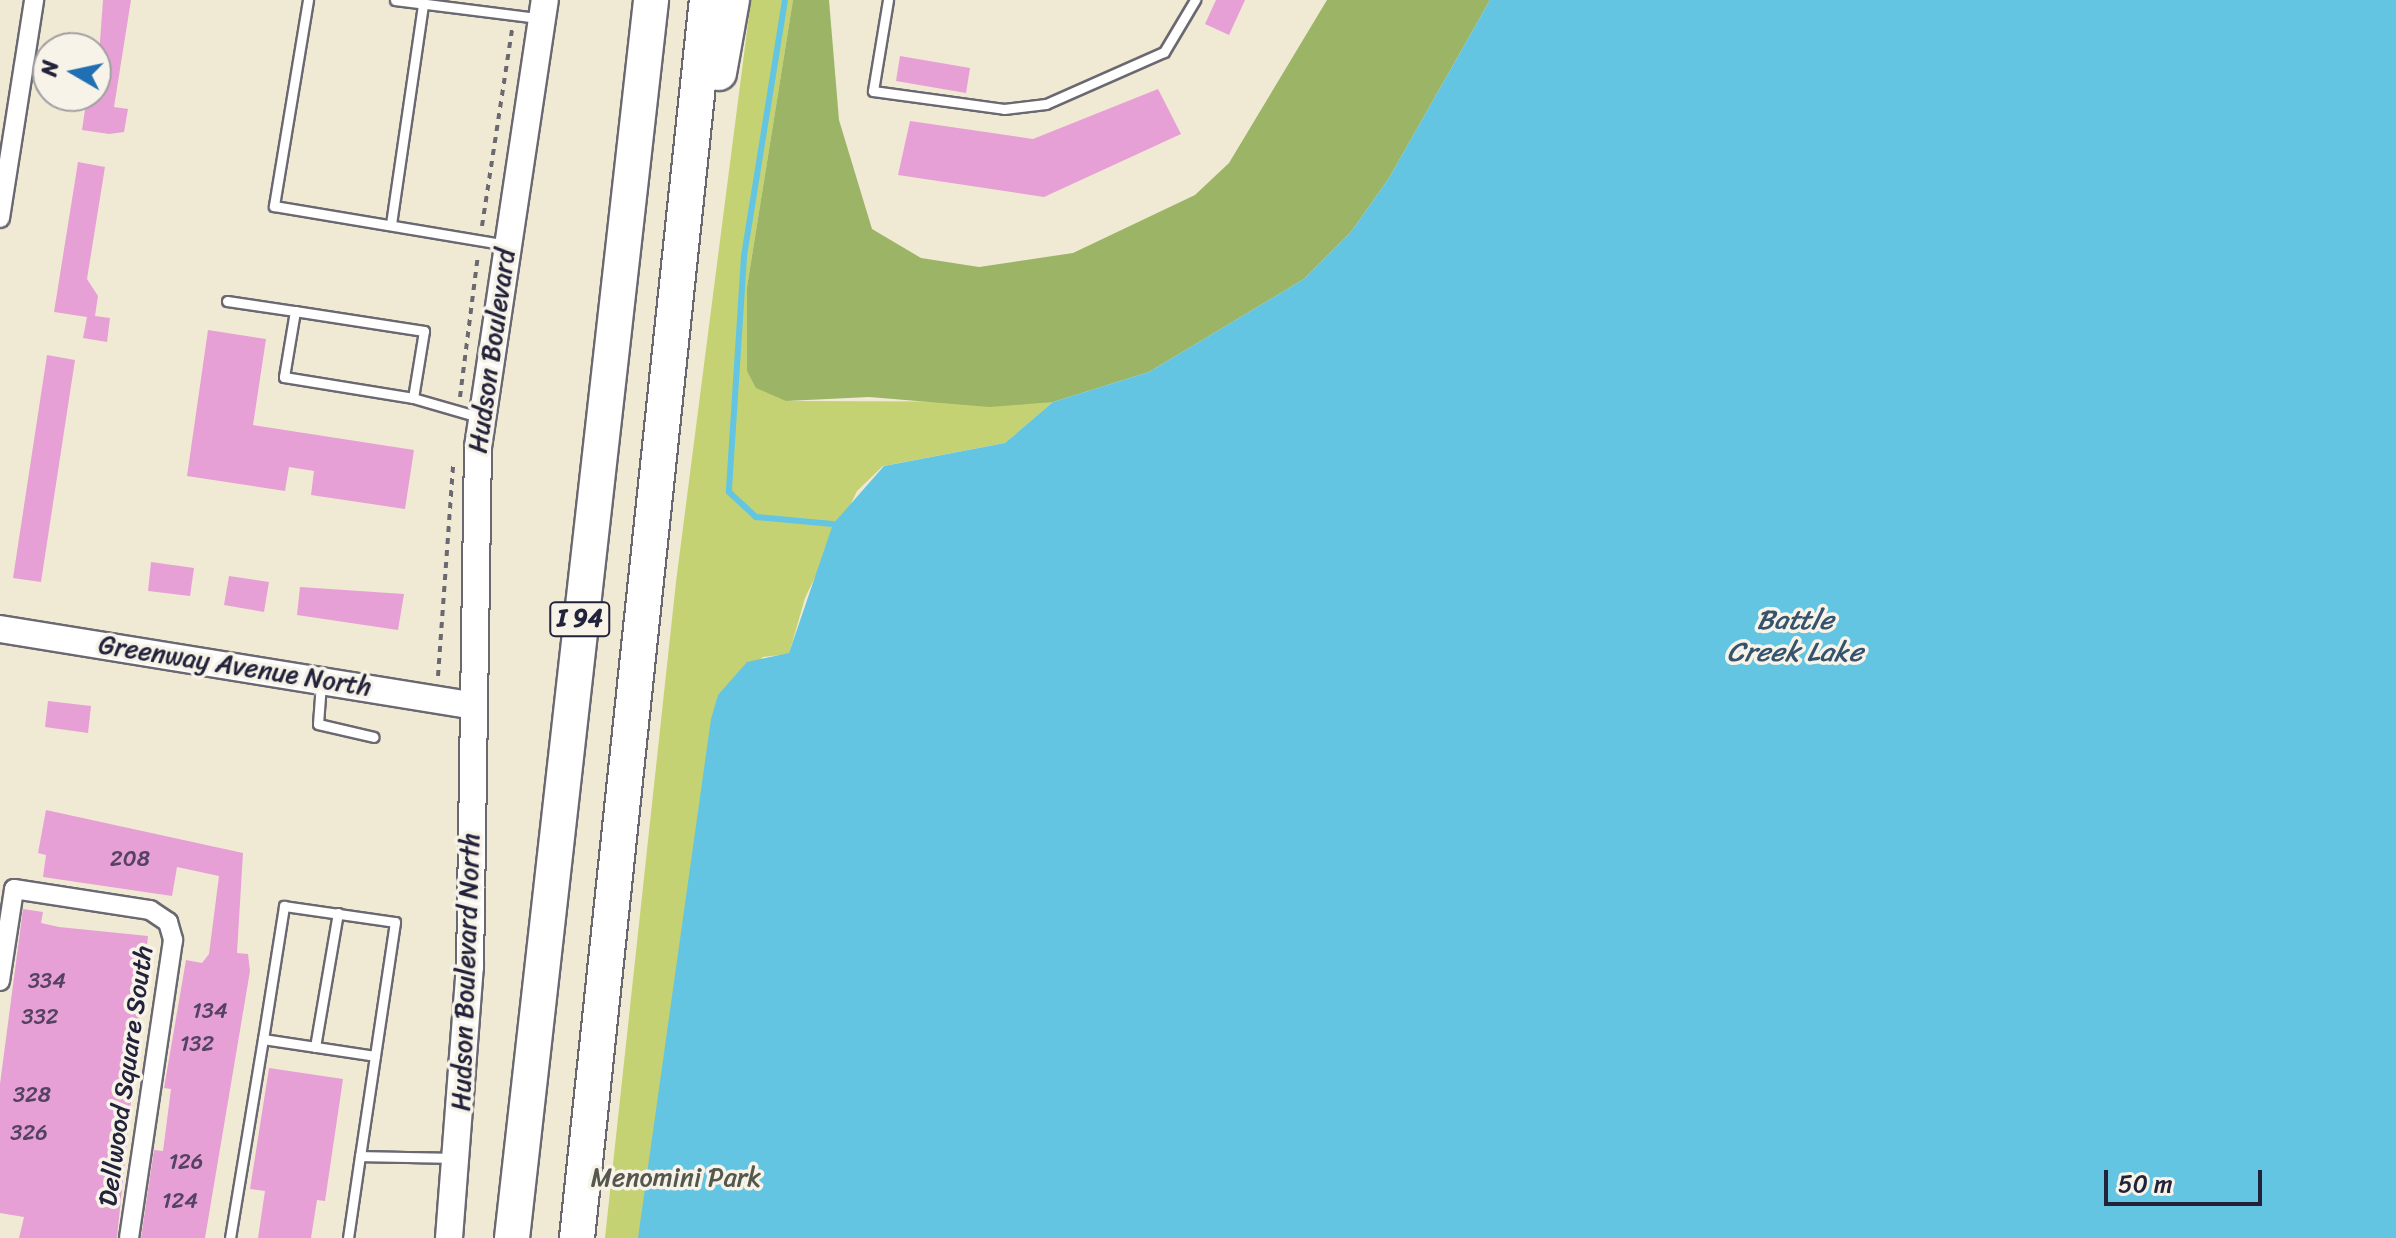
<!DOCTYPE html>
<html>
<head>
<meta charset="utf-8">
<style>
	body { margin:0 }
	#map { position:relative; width:2396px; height:1238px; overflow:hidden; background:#f0ead4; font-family:Sriracha,sans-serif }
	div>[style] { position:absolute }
	.green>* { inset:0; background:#c4d273 }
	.forest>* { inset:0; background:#9bb465 }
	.water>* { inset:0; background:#63c5e1 }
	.stream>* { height:6px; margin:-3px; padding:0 3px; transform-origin:3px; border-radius:3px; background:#63c5e1 }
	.building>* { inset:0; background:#e6a0d5 }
	.path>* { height:4px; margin-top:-2px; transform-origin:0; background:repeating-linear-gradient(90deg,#6a6871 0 6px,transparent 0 12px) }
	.roads { filter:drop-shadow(2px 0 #6a6871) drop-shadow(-2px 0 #6a6871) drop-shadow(0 2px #6a6871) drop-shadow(0 -2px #6a6871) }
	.lane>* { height:9px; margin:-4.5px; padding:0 4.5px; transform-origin:4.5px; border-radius:4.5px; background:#fff }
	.street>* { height:18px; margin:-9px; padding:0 9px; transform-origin:9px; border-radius:9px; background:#fff }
	.secondary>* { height:26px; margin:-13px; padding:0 13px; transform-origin:13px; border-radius:13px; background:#fff }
	.highway>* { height:34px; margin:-17px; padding:0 17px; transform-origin:17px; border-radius:17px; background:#fff }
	span { translate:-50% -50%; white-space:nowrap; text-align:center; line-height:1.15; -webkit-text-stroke:7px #f7f3e8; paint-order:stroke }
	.number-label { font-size:22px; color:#534262 }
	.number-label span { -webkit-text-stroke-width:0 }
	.shield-label span { padding:2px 6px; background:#f7f3e8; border:2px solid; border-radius:6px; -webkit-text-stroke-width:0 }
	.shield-label { font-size:24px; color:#22223b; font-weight:700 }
	.street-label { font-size:26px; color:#22223b }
	.park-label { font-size:26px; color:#53574c }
	.water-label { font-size:28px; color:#36536d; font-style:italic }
	.north { position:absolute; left:32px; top:32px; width:80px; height:80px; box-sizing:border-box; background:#f7f3e8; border:2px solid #a29fa3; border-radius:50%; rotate:279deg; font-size:22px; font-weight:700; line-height:32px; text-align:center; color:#22223b }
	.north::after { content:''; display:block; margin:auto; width:28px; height:36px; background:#1f6fb2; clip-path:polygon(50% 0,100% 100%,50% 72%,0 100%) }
	.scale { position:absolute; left:2104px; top:1170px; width:158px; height:36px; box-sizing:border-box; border:4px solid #22223b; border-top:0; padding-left:10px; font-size:24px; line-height:28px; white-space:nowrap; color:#22223b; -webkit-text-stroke:6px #f7f3e8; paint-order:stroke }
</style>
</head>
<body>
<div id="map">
	<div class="green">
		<i style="clip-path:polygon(751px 0,793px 0,747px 287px,747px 371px,786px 401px,1053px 402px,1005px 443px,883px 466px,857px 491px,805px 598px,789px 654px,763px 657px,718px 695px,668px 1040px,1447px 1238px,605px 1238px,676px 582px)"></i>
	</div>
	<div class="forest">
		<i style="clip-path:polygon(793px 0,829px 0,839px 120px,872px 229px,921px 258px,979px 267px,1073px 253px,1195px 195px,1229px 163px,1327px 0,1490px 0,1389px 178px,1351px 232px,1304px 279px,1149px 372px,1053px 402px,990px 407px,869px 397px,786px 401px,756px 388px,747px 371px,747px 287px)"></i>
	</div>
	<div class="water">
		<i style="clip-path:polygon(1490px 0,2396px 0,2396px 1238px,638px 1238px,711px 719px,718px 695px,747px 662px,789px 653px,833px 524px,884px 466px,1005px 443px,1053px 402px,1149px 372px,1304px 279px,1351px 232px,1389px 178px)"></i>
	</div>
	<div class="stream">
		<i style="left:785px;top:0;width:260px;rotate:99.1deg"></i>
		<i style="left:744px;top:257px;width:235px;rotate:93.7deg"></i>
		<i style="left:729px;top:492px;width:37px;rotate:43deg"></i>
		<i style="left:756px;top:517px;width:77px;rotate:5.2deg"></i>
	</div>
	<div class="building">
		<i style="clip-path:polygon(103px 0,131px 0,114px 107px,128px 109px,124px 132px,109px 134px,82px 130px,87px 96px,96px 96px)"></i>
		<i style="clip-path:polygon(1216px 0,1245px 0,1229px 35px,1205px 24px)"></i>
		<i style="clip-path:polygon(900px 56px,970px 68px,966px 93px,896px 81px)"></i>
		<i style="clip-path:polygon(1158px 89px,1181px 134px,1044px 197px,898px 175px,910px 121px,1033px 139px)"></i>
		<i style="clip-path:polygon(78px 162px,105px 167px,87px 279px,98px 296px,95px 316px,110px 318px,107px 342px,83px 338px,87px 317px,54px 312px)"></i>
		<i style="clip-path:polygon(208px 330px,266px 339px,253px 425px,414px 450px,405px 509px,311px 495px,314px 471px,289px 467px,285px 491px,187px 476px)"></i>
		<i style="clip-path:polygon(47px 355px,75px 360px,41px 582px,13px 578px)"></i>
		<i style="clip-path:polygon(151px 562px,194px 568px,190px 596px,148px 591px)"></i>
		<i style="clip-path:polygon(229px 576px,269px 582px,264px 612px,224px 605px)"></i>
		<i style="clip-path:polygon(300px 587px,404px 594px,398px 630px,297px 615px)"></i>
		<i style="clip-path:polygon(48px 701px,91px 706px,88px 733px,45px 727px)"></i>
		<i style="clip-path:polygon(46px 810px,243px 853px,237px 953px,248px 954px,250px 971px,205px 1238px,141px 1238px,154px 1150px,163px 1151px,171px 1089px,164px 1088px,186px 960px,202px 963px,209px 954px,219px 876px,177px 867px,172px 896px,43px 877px,46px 855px,38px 853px)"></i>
		<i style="clip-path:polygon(23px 909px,43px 912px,41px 923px,59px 927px,148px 936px,117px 1238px,19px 1238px,24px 1217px,0 1213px,0 1084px)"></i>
		<i style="clip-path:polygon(269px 1068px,343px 1079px,325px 1201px,317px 1200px,311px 1238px,258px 1238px,265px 1191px,250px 1189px)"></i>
	</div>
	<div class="path">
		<i style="left:482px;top:226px;width:199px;rotate:-81.3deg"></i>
		<i style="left:460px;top:397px;width:143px;rotate:-82.8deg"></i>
		<i style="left:438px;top:676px;width:212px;rotate:-85.9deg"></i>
	</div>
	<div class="roads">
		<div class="lane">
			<i style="left:308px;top:0;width:209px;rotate:99.4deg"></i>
			<i style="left:274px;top:206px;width:235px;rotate:9.5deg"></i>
			<i style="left:395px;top:0;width:144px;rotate:7.2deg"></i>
			<i style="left:888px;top:0;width:92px;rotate:99.4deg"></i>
			<i style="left:873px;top:91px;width:132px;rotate:7.8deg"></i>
			<i style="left:1004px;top:109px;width:42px;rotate:-6.8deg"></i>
			<i style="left:1046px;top:104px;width:129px;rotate:-23.8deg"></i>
			<i style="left:1164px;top:52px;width:61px;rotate:-59.2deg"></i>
			<i style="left:391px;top:224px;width:222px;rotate:-81.7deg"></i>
			<i style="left:227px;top:301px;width:69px;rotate:8.4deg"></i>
			<i style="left:413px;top:398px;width:68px;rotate:-80.7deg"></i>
			<i style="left:424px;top:331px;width:131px;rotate:-171.2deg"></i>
			<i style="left:295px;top:311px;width:67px;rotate:99.5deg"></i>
			<i style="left:284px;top:377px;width:131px;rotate:9.2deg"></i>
			<i style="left:413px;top:398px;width:69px;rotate:16.1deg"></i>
			<i style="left:321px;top:683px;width:41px;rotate:94.2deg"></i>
			<i style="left:318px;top:724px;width:57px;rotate:13.1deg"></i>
			<i style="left:263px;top:1039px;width:135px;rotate:-81deg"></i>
			<i style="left:284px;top:906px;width:112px;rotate:8.2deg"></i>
			<i style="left:395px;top:922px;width:135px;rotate:98.5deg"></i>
			<i style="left:315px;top:1047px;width:136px;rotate:-80.3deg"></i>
			<i style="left:230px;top:1238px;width:202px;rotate:-80.6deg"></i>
			<i style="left:263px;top:1039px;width:113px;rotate:8.6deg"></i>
			<i style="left:375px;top:1056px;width:101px;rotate:98.5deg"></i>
			<i style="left:348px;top:1238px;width:83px;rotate:-81.7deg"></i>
			<i style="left:360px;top:1156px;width:93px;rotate:1.2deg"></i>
		</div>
		<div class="street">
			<i style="left:0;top:218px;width:221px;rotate:-81.1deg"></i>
			<i style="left:0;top:981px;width:93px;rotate:-81.3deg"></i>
			<i style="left:14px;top:889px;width:138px;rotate:8.8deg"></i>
			<i style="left:150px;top:910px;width:22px;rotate:34deg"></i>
			<i style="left:168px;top:922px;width:19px;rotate:74deg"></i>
			<i style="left:173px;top:940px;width:301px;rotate:98.4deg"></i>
		</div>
		<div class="secondary">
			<i style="left:0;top:629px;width:476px;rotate:9.2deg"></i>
			<i style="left:449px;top:1238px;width:272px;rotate:-85.6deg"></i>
			<i style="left:470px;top:967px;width:520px;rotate:-89.12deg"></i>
			<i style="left:478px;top:447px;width:452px;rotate:-81.5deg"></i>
		</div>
		<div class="highway">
			<i style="left:719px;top:73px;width:74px;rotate:-79.9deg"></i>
			<i style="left:512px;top:1238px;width:1246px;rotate:-83.59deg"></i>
			<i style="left:577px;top:1238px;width:1245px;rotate:-84.01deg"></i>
		</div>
	</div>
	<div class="number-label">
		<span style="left:130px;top:859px">208</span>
		<span style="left:47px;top:981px">334</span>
		<span style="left:210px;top:1011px">134</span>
		<span style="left:40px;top:1017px">332</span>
		<span style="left:197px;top:1044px">132</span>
		<span style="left:32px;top:1095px">328</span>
		<span style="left:29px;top:1133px">326</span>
		<span style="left:186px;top:1162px">126</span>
		<span style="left:180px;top:1201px">124</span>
	</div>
	<div class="shield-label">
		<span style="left:580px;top:619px">I 94</span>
	</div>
	<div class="street-label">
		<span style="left:492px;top:351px;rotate:-82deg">Hudson Boulevard</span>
		<span style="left:235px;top:666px;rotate:9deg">Greenway Avenue North</span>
		<span style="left:466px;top:972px;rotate:-88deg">Hudson Boulevard North</span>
		<span style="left:126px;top:1076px;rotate:-82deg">Dellwood Square South</span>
	</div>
	<div class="park-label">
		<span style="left:676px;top:1178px">Menomini Park</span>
	</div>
	<div class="water-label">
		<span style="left:1795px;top:636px">Battle<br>Creek Lake</span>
	</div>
	<div class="north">N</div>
	<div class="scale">50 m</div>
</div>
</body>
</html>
